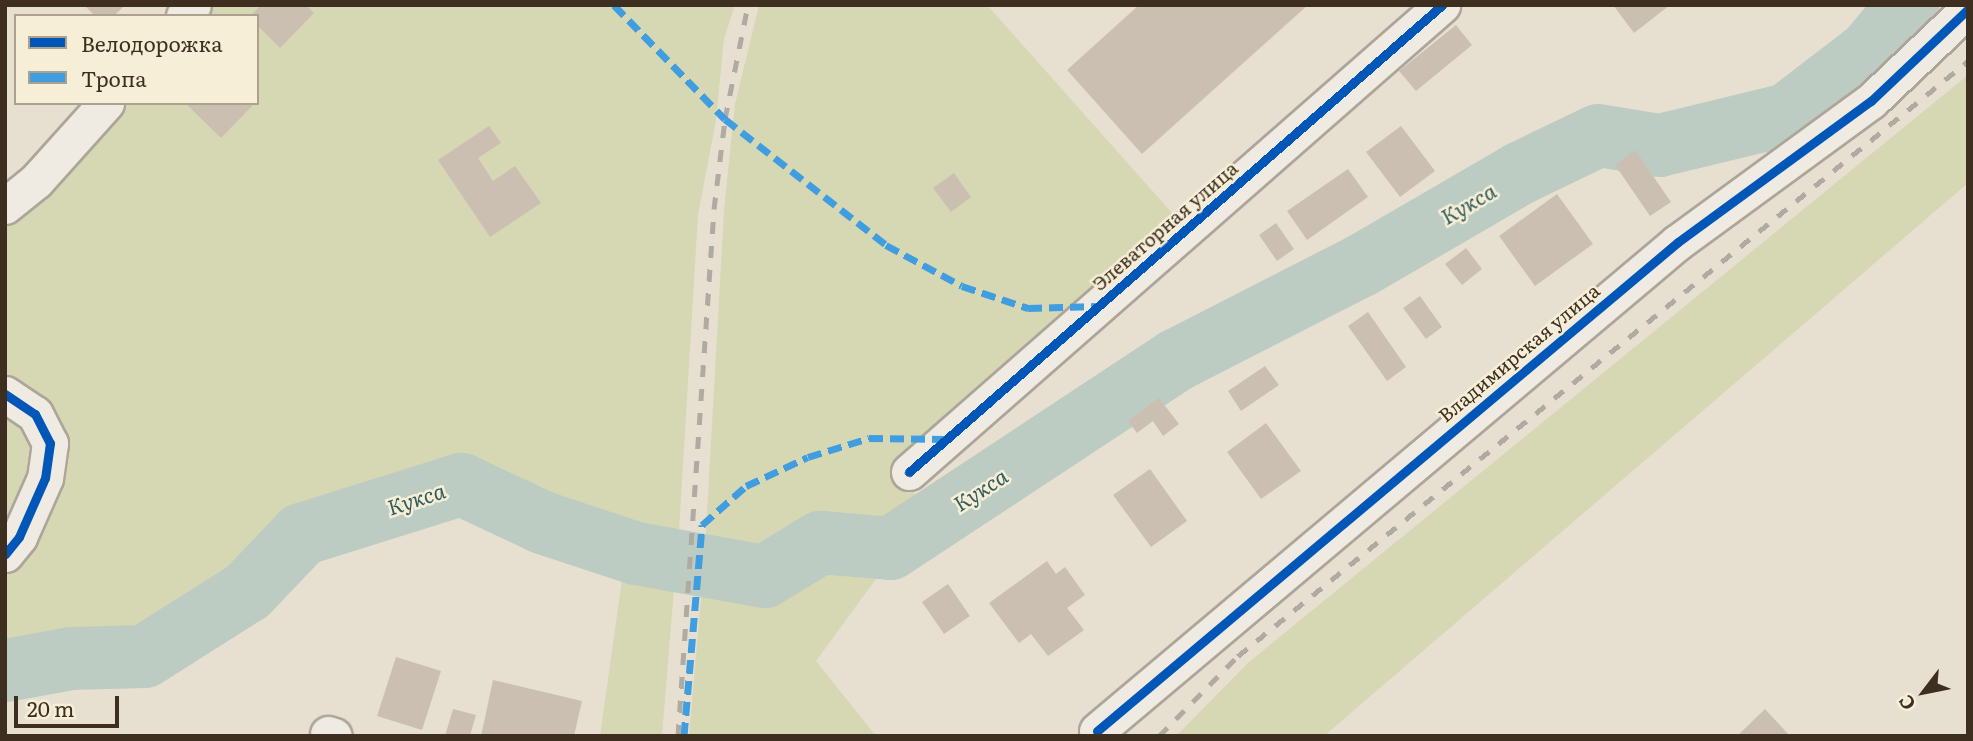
<!DOCTYPE html>
<html>
<head>
<meta charset="utf-8">
<style>
	body { margin:0 }
	#map { position:relative; width:1973px; height:741px; overflow:hidden; background:#e7e0d1; font-family:Literata,serif }
	div>[style] { position:absolute }
	.green>* { inset:0; background:#d6d7b3 }
	.river>* { height:63px; margin:-31.5px; padding:0 31.5px; transform-origin:31.5px; border-radius:31.5px; background:#bcccc2 }
	.building>* { inset:0; background:#cbbfb2 }
	.roads { filter:drop-shadow(2px 0 #ada599) drop-shadow(-2px 0 #ada599) drop-shadow(0 2px #ada599) drop-shadow(0 -2px #ada599) }
	.street>* { height:35px; margin:-17.5px; padding:0 17.5px; transform-origin:17.5px; border-radius:17.5px; background:#efebe3 }
	.rail>* { height:5px; margin-top:-2.5px; transform-origin:0; background:repeating-linear-gradient(90deg,#afaaa2 0 12px,transparent 0 24px) }
	.quiet>* { height:7px; margin-top:-3.5px; transform-origin:0; background:repeating-linear-gradient(90deg,#3f9de0 0 14px,transparent 0 21px) }
	.cycleway>* { height:9px; margin:-4.5px; padding:0 4.5px; transform-origin:4.5px; border-radius:4.5px; background:#0057b8 }
	span { translate:-50% -50%; white-space:nowrap; text-align:center; line-height:1.15; -webkit-text-stroke:5px #f7eed8; paint-order:stroke }
	.street-label { font-size:19px; color:#3d2e20 }
	.water-label { font-size:21px; color:#2f5d5a; font-style:italic }
	.frame { position:absolute; inset:0; border:7px solid #3d2e20; pointer-events:none }
	.legend { position:absolute; left:14px; top:14px; width:245px; height:91px; box-sizing:border-box; background:#f7eed8; border:2px solid #ada18e; margin:0; padding:9px 12px; list-style:none; font-size:21px; color:#3d2e20 }
	.legend li { display:flex; align-items:center; gap:14px; height:35px }
	.legend b { width:35px; border:2px solid #ada18e }
	.north { position:absolute; left:1889px; top:657px; width:70px; height:70px; -webkit-text-stroke:5px #f7eed8; paint-order:stroke; rotate:238deg; font-size:19px; font-weight:700; line-height:28px; text-align:center; color:#3d2e20 }
	.north::after { content:''; display:block; margin:auto; width:24px; height:32px; background:#3d2e20; clip-path:polygon(50% 0,100% 100%,50% 72%,0 100%) }
	.scale { position:absolute; left:14px; top:696px; width:105px; height:32px; box-sizing:border-box; border:4px solid #3d2e20; border-top:0; padding-left:9px; font-size:21px; line-height:24px; white-space:nowrap; color:#3d2e20; -webkit-text-stroke:5px #f7eed8; paint-order:stroke }
</style>
</head>
<body>
<div id="map">
	<div class="green">
		<i style="clip-path:polygon(207px 5px,735px 5px,724px 39px,716px 120px,698px 215px,678px 548px,553px 506px,466px 469px,295px 523px,257px 557px,238px 585px,138px 641px,61px 647px,5px 661px,5px 570px,58px 477px,5px 382px,5px 220px,118px 103px,257px 103px,257px 16px,197px 16px)"></i>
		<i style="clip-path:polygon(759px 5px,987px 5px,1180px 222px,899px 465px,919px 502px,874px 530px,828px 526px,763px 559px,705px 549px,724px 210px,735px 104px)"></i>
		<i style="clip-path:polygon(1968px 75px,1968px 183px,1324px 736px,1176px 736px,1249px 662px)"></i>
		<i style="clip-path:polygon(5px 405px,41px 450px,5px 537px)"></i>
		<i style="clip-path:polygon(827px 554px,889px 561px,816px 661px,876px 736px,689px 736px,702px 586px,758px 594px,797px 580px)"></i>
		<i style="clip-path:polygon(624px 565px,675px 577px,662px 736px,600px 736px)"></i>
	</div>
	<div class="river">
		<i style="left:5px;top:670px;width:67px;rotate:-10.3deg"></i>
		<i style="left:71px;top:658px;width:73px;rotate:-1.6deg"></i>
		<i style="left:144px;top:656px;width:122px;rotate:-32.3deg"></i>
		<i style="left:247px;top:591px;width:79px;rotate:-46.5deg"></i>
		<i style="left:301px;top:534px;width:168px;rotate:-17.4deg"></i>
		<i style="left:461px;top:484px;width:89px;rotate:25.1deg"></i>
		<i style="left:542px;top:522px;width:99px;rotate:18.3deg"></i>
		<i style="left:636px;top:553px;width:130px;rotate:10.2deg"></i>
		<i style="left:764px;top:576px;width:66px;rotate:-31.3deg"></i>
		<i style="left:820px;top:542px;width:70px;rotate:4.9deg"></i>
		<i style="left:890px;top:548px;width:344px;rotate:-33.4deg"></i>
		<i style="left:1177px;top:359px;width:207px;rotate:-27.1deg"></i>
		<i style="left:1361px;top:265px;width:185px;rotate:-30.2deg"></i>
		<i style="left:1521px;top:172px;width:85px;rotate:-25.7deg"></i>
		<i style="left:1598px;top:135px;width:62px;rotate:9.3deg"></i>
		<i style="left:1659px;top:145px;width:132px;rotate:-13.6deg"></i>
		<i style="left:1787px;top:114px;width:103px;rotate:-37.5deg"></i>
		<i style="left:1869px;top:51px;width:60px;rotate:-50.4deg"></i>
	</div>
	<div class="building">
		<i style="clip-path:polygon(84px 5px,125px 5px,114px 16px,95px 16px)"></i>
		<i style="clip-path:polygon(261px 5px,306px 5px,314px 13px,280px 48px,257px 25px,257px 16px,250px 16px)"></i>
		<i style="clip-path:polygon(1139px 5px,1308px 5px,1142px 154px,1067px 70px)"></i>
		<i style="clip-path:polygon(1613px 5px,1670px 5px,1634px 33px)"></i>
		<i style="clip-path:polygon(1456px 25px,1472px 45px,1416px 91px,1399px 71px)"></i>
		<i style="clip-path:polygon(185px 103px,252px 103px,253px 105px,221px 138px)"></i>
		<i style="clip-path:polygon(489px 126px,501px 143px,478px 158px,493px 181px,515px 166px,541px 203px,490px 237px,438px 160px)"></i>
		<i style="clip-path:polygon(1401px 126px,1435px 171px,1400px 197px,1366px 152px)"></i>
		<i style="clip-path:polygon(1635px 150px,1671px 202px,1650px 216px,1615px 165px)"></i>
		<i style="clip-path:polygon(1348px 169px,1368px 197px,1307px 240px,1287px 211px)"></i>
		<i style="clip-path:polygon(954px 173px,971px 197px,951px 212px,933px 188px)"></i>
		<i style="clip-path:polygon(1557px 194px,1593px 244px,1535px 286px,1499px 236px)"></i>
		<i style="clip-path:polygon(1276px 223px,1294px 249px,1277px 261px,1259px 235px)"></i>
		<i style="clip-path:polygon(1466px 248px,1482px 269px,1462px 285px,1445px 264px)"></i>
		<i style="clip-path:polygon(1420px 296px,1442px 327px,1426px 339px,1403px 308px)"></i>
		<i style="clip-path:polygon(1368px 312px,1406px 367px,1387px 381px,1348px 326px)"></i>
		<i style="clip-path:polygon(1265px 366px,1279px 385px,1241px 411px,1228px 391px)"></i>
		<i style="clip-path:polygon(1159px 398px,1179px 424px,1163px 436px,1153px 421px,1137px 433px,1128px 421px)"></i>
		<i style="clip-path:polygon(1266px 423px,1301px 471px,1261px 499px,1227px 452px)"></i>
		<i style="clip-path:polygon(1150px 469px,1187px 521px,1151px 547px,1113px 495px)"></i>
		<i style="clip-path:polygon(1047px 561px,1056px 574px,1065px 567px,1085px 595px,1067px 608px,1084px 630px,1048px 656px,1031px 634px,1019px 643px,989px 603px)"></i>
		<i style="clip-path:polygon(948px 584px,970px 616px,944px 634px,922px 602px)"></i>
		<i style="clip-path:polygon(396px 657px,441px 671px,422px 730px,377px 716px)"></i>
		<i style="clip-path:polygon(493px 680px,582px 701px,574px 736px,481px 736px)"></i>
		<i style="clip-path:polygon(453px 709px,476px 715px,470px 736px,445px 736px)"></i>
		<i style="clip-path:polygon(1765px 709px,1790px 736px,1737px 736px)"></i>
	</div>
	<div class="roads">
		<div class="street">
			<i style="left:184px;top:16px;width:14px;rotate:-51deg"></i>
			<i style="left:5px;top:206px;width:40px;rotate:-39deg"></i>
			<i style="left:36px;top:181px;width:105px;rotate:-48.1deg"></i>
			<i style="left:5px;top:394px;width:36px;rotate:34deg"></i>
			<i style="left:35px;top:414px;width:33px;rotate:63deg"></i>
			<i style="left:50px;top:443px;width:35px;rotate:98deg"></i>
			<i style="left:45px;top:478px;width:64px;rotate:113.8deg"></i>
			<i style="left:19px;top:537px;width:22px;rotate:129deg"></i>
			<i style="left:909px;top:472px;width:709px;rotate:-41.22deg"></i>
			<i style="left:1097px;top:731px;width:759px;rotate:-40.09deg"></i>
			<i style="left:1678px;top:242px;width:239px;rotate:-36.2deg"></i>
			<i style="left:1871px;top:101px;width:134px;rotate:-43.5deg"></i>
			<i style="left:328px;top:734px;width:6px;rotate:18deg"></i>
		</div>
	</div>
	<div class="rail">
		<i style="left:678px;top:736px;width:528px;rotate:-86.09deg"></i>
		<i style="left:714px;top:209px;width:91px;rotate:-83deg"></i>
		<i style="left:725px;top:119px;width:116px;rotate:-78.6deg"></i>
		<i style="left:1159px;top:736px;width:112px;rotate:-45.4deg"></i>
		<i style="left:1238px;top:656px;width:942px;rotate:-39.18deg"></i>
	</div>
	<div class="quiet">
		<i style="left:614px;top:5px;width:159px;rotate:45.8deg"></i>
		<i style="left:725px;top:119px;width:204px;rotate:38deg"></i>
		<i style="left:886px;top:245px;width:86px;rotate:28.3deg"></i>
		<i style="left:962px;top:286px;width:70px;rotate:18.4deg"></i>
		<i style="left:1028px;top:308px;width:69px;rotate:-1.7deg"></i>
		<i style="left:684px;top:736px;width:212px;rotate:-85.1deg"></i>
		<i style="left:702px;top:525px;width:59px;rotate:-41.6deg"></i>
		<i style="left:746px;top:486px;width:68px;rotate:-25.1deg"></i>
		<i style="left:808px;top:457px;width:64px;rotate:-17.3deg"></i>
		<i style="left:869px;top:438px;width:78px;rotate:0.7deg"></i>
	</div>
	<div class="cycleway">
		<i style="left:5px;top:394px;width:36px;rotate:34deg"></i>
		<i style="left:35px;top:414px;width:33px;rotate:63deg"></i>
		<i style="left:50px;top:443px;width:35px;rotate:98deg"></i>
		<i style="left:45px;top:478px;width:64px;rotate:113.8deg"></i>
		<i style="left:19px;top:537px;width:22px;rotate:129deg"></i>
		<i style="left:909px;top:472px;width:709px;rotate:-41.22deg"></i>
		<i style="left:1097px;top:731px;width:759px;rotate:-40.09deg"></i>
		<i style="left:1678px;top:242px;width:239px;rotate:-36.2deg"></i>
		<i style="left:1871px;top:101px;width:134px;rotate:-43.5deg"></i>
	</div>
	<div class="street-label">
		<span style="left:1165px;top:226px;rotate:-41deg">Элеваторная улица</span>
		<span style="left:1519px;top:353px;rotate:-40deg">Владимирская улица</span>
	</div>
	<div class="water-label">
		<span style="left:1468px;top:203px;rotate:-30deg">Кукса</span>
		<span style="left:980px;top:489px;rotate:-33deg">Кукса</span>
		<span style="left:416px;top:498px;rotate:-18deg">Кукса</span>
	</div>
	<div class="frame"></div>
	<ul class="legend">
	<li><b style="height:9px;background:#0057b8"></b>Велодорожка</li>
	<li><b style="height:9px;background:#3f9de0"></b>Тропа</li>
	</ul>
	<div class="north">С</div>
	<div class="scale">20 m</div>
</div>
</body>
</html>
